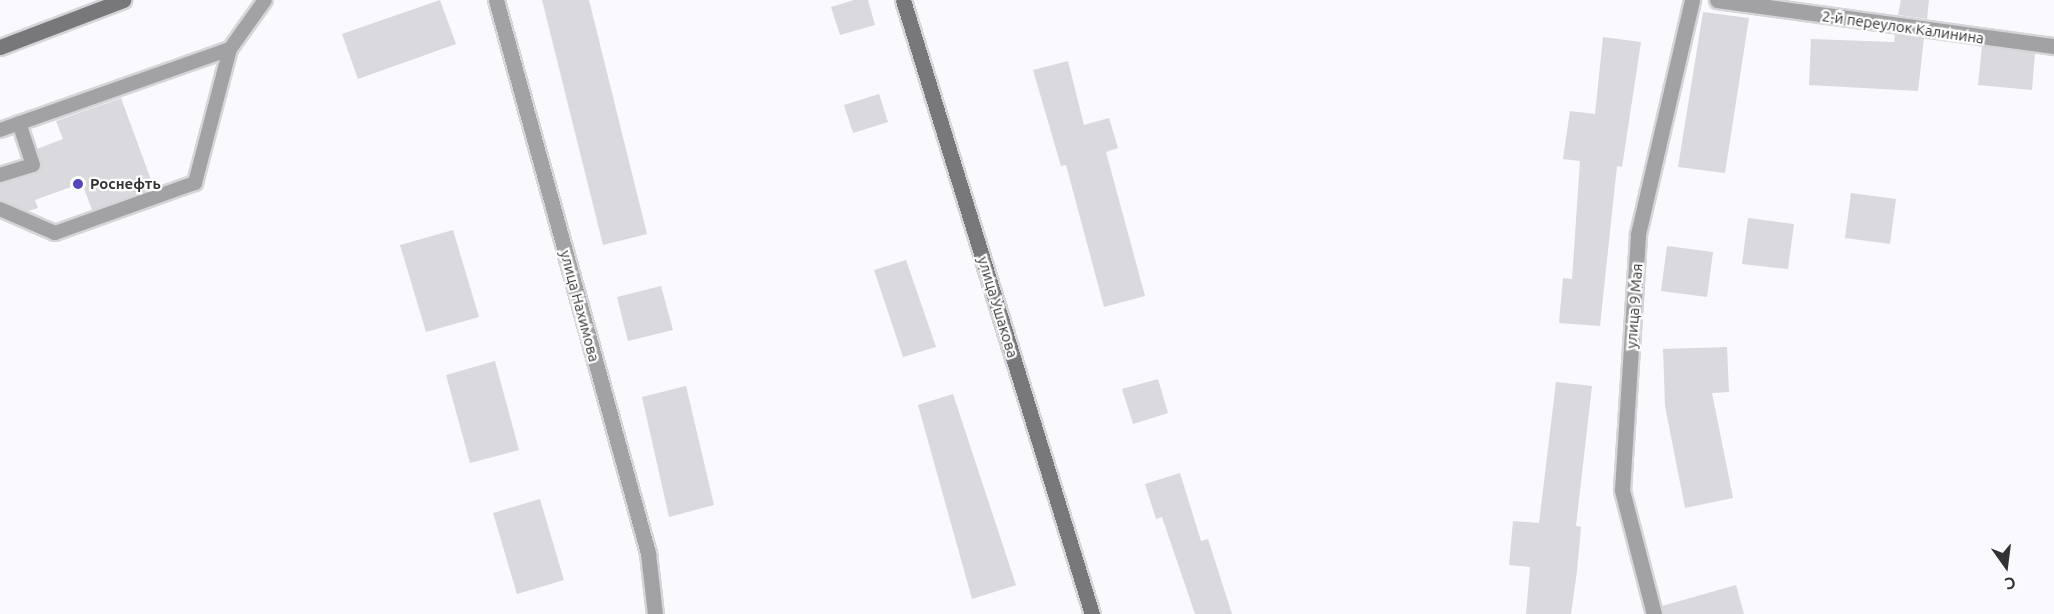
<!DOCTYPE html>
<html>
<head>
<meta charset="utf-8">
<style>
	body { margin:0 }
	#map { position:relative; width:2054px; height:614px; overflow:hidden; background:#f9f9fe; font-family:Ubuntu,sans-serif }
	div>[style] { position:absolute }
	.building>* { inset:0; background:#d9d9de }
	.roads { filter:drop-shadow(2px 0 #d5d5da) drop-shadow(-2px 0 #d5d5da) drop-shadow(0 2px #d5d5da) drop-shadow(0 -2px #d5d5da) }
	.lane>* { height:14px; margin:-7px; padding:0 7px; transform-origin:7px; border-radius:7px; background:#a2a2a4 }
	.street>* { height:15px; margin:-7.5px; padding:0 7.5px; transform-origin:7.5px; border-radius:7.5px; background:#a2a2a4 }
	.secondary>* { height:15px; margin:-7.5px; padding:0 7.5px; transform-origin:7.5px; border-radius:7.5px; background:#78787b }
	.dots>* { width:16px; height:16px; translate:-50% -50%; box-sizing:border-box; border:3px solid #fff; border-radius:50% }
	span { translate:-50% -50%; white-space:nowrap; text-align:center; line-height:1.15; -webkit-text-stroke:4.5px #fff; paint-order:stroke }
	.street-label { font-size:15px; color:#323234 }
	.poi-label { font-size:15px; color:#323234; font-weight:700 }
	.left { translate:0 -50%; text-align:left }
	.north { position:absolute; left:1976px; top:536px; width:60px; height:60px; -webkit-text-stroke:4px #fff; paint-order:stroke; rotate:166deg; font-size:16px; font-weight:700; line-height:24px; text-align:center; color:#323234 }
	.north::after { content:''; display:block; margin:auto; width:21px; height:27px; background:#323234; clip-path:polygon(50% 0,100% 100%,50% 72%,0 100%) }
</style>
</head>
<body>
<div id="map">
	<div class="building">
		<i style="clip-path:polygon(440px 0,456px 44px,358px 79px,342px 34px)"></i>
		<i style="clip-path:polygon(542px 0,589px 0,647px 234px,603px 245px)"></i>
		<i style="clip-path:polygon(854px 0,868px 0,875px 25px,840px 35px,831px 7px)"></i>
		<i style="clip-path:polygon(1901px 0,1929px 0,1927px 19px,1898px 15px)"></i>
		<i style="clip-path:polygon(1703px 12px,1749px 18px,1725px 173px,1678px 167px)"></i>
		<i style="clip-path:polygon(1895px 34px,1924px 38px,1918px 91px,1809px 85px,1811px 39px,1894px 42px)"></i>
		<i style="clip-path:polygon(1603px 37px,1641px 42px,1622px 167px,1617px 166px,1600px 326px,1559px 323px,1563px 278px,1572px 279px,1580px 161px,1563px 159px,1570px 111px,1595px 114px)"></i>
		<i style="clip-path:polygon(1982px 46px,2035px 53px,2032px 90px,1978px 85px)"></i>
		<i style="clip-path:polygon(1068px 61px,1084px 125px,1109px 118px,1118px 148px,1106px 152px,1145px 296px,1104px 307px,1066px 165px,1061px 166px,1033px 70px)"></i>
		<i style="clip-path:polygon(879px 94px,888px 122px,853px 133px,844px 105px)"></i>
		<i style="clip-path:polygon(121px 98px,154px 188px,92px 210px,82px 183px,35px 200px,38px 208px,28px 211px,0 200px,0 184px,39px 171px,37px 149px,63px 139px,56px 121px)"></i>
		<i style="clip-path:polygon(1851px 193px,1896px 199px,1890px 244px,1845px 238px)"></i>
		<i style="clip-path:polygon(1748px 218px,1794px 224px,1788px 269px,1742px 264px)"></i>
		<i style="clip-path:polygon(453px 230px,479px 317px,426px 332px,400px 245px)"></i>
		<i style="clip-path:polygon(1667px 246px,1713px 252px,1707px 297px,1661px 291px)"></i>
		<i style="clip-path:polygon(906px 260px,936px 347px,903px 357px,874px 270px)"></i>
		<i style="clip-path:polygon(661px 286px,673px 330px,628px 341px,617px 297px)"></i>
		<i style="clip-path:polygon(1727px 347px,1729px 392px,1712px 393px,1733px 498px,1685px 508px,1665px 406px,1663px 349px)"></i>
		<i style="clip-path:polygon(495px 361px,519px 450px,470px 463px,446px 375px)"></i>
		<i style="clip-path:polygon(1158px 379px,1168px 413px,1133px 424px,1122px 389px)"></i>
		<i style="clip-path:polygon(1556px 382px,1592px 386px,1576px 526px,1581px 527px,1577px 571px,1571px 614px,1526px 614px,1530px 567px,1509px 565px,1513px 521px,1539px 523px)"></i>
		<i style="clip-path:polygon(686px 386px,714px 505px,669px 517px,642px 397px)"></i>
		<i style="clip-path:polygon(953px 394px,1016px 585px,972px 599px,918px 405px)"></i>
		<i style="clip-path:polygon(1180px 473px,1201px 541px,1208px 539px,1232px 614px,1195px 614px,1162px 517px,1156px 519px,1145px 484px)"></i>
		<i style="clip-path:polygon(540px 499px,564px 580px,517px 594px,493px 513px)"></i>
		<i style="clip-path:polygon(1736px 585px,1744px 614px,1664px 614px,1662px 606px)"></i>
	</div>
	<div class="roads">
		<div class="lane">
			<i style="left:0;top:130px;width:244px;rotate:-19.4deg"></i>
			<i style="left:230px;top:49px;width:60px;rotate:-54.5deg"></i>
			<i style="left:0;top:175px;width:34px;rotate:-17deg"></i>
			<i style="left:33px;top:165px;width:44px;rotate:-108.4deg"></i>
			<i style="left:0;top:209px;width:60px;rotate:23.6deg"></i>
			<i style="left:55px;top:233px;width:149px;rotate:-19.7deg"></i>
			<i style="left:195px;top:183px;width:138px;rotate:-75.4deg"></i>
		</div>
		<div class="street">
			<i style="left:496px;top:0;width:574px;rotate:74.63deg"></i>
			<i style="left:648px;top:553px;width:61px;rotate:83.5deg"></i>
			<i style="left:1717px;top:0;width:340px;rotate:7.8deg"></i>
			<i style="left:1654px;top:614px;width:128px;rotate:-104.5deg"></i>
			<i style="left:1622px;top:490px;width:256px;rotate:-86.4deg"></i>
			<i style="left:1638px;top:234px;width:240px;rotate:-77deg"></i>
		</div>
		<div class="secondary">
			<i style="left:903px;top:0;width:642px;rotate:72.89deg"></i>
			<i style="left:0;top:47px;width:132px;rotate:-20.9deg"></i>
		</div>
	</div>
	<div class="dots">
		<i style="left:78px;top:184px;background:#5346be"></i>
	</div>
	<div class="street-label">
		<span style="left:1903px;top:27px;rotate:8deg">2-й переулок Калинина</span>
		<span style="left:580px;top:306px;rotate:75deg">улица Нахимова</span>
		<span style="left:1634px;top:306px;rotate:-86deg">улица 9 Мая</span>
		<span style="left:998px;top:307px;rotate:73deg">улица Ушакова</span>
	</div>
	<div class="poi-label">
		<span class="left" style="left:90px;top:184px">Роснефть</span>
	</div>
	<div class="north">С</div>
</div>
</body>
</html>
